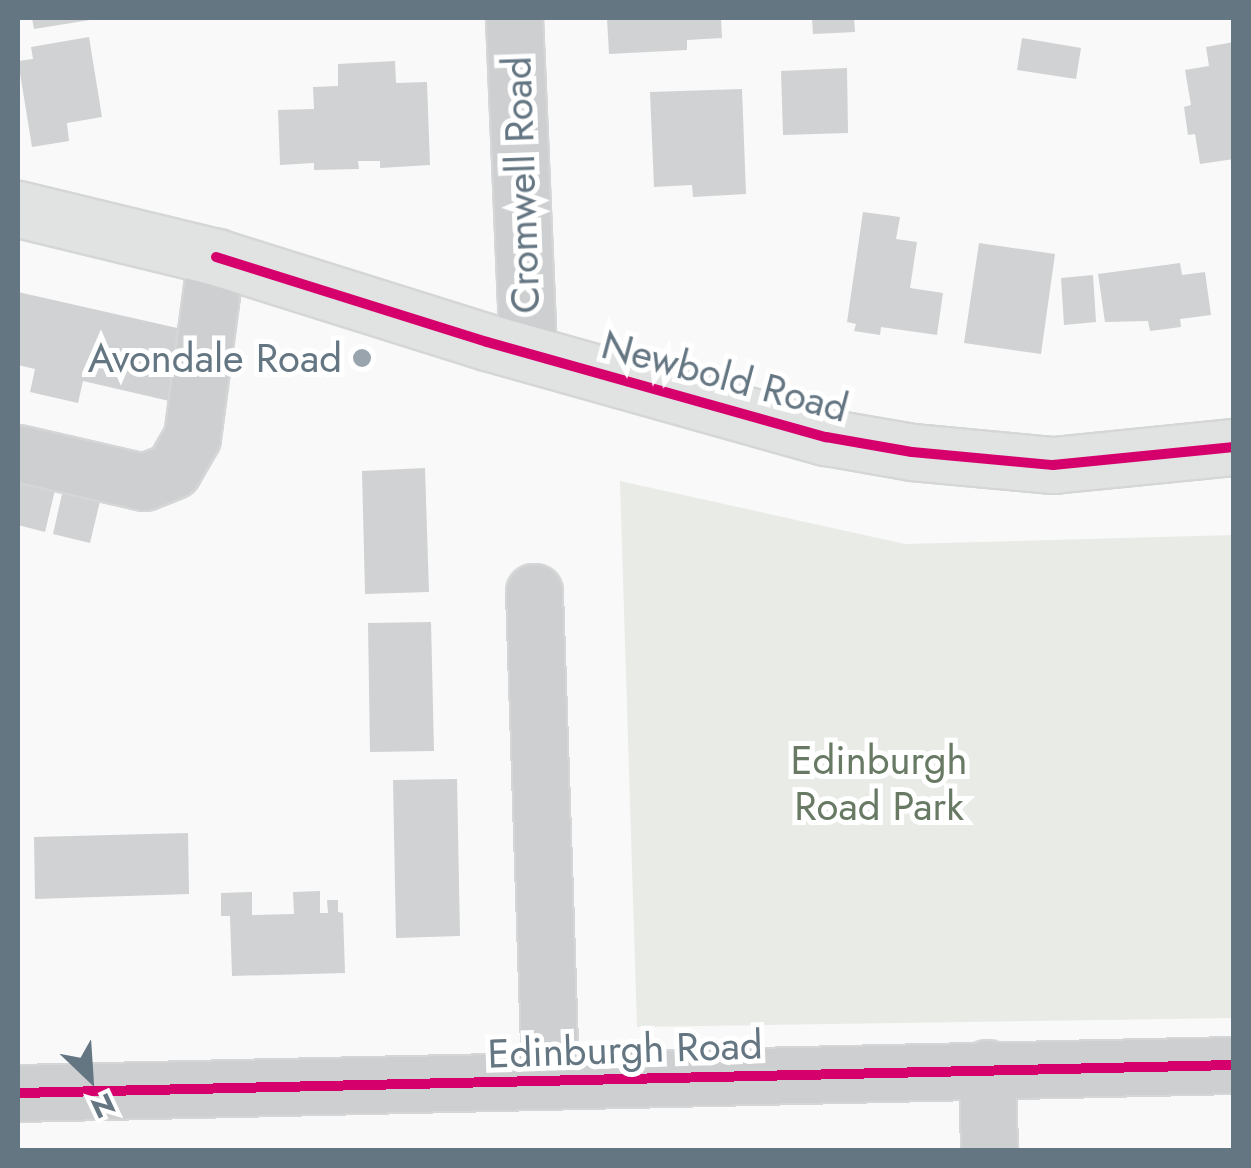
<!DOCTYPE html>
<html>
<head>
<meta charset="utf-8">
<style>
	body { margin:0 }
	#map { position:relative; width:1251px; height:1168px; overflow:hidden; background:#f9f9f9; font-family:Jost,sans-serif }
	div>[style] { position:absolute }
	.green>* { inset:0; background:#e8ebe6 }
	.building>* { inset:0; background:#d0d2d3 }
	.roads { filter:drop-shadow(2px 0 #d5d6d7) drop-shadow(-2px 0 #d5d6d7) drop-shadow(0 2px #d5d6d7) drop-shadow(0 -2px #d5d6d7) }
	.minor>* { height:55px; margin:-27.5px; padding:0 27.5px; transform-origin:27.5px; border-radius:27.5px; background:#cecfd0 }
	.major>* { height:55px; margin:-27.5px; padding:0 27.5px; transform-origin:27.5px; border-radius:27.5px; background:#e1e2e2 }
	.cycleway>* { height:10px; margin:-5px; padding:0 5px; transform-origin:5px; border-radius:5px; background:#d6006c }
	.dots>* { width:28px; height:28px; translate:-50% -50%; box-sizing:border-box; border:5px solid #fff; border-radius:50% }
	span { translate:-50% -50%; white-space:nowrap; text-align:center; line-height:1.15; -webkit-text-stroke:10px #fff; paint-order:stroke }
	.street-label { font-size:40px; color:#657683 }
	.poi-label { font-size:40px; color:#657683 }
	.right { translate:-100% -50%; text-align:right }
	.park-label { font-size:40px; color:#687a64 }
	.frame { position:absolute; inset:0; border:20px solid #657683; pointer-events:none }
	.north { position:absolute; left:40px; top:1028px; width:100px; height:100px; -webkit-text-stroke:8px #fff; paint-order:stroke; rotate:155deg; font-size:28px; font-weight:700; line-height:40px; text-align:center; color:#657683 }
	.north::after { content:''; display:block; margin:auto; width:35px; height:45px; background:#657683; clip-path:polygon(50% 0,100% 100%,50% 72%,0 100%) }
</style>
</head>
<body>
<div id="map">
	<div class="green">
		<i style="clip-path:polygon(620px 481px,905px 544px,1233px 535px,1233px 1018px,637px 1027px)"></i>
	</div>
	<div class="building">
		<i style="clip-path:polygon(32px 18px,90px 18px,90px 20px,34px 29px)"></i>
		<i style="clip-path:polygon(607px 18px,721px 18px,722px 38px,687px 40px,687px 50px,609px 54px)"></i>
		<i style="clip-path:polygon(812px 18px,854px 18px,855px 32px,813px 34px)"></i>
		<i style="clip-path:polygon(89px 37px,102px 117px,67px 123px,69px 141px,32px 147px,18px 61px,33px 59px,31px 47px)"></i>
		<i style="clip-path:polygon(1022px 38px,1081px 48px,1076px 79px,1017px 70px)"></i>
		<i style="clip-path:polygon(1234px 42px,1234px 159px,1200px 164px,1195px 134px,1188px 135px,1184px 107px,1191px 105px,1185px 70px,1209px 66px,1206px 47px)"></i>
		<i style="clip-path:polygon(395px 61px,396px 83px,427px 82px,430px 165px,380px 168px,380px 161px,358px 161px,359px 169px,314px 170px,314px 163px,280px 165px,278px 110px,314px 109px,313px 87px,338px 86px,338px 64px)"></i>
		<i style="clip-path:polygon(847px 68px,848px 133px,783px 135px,781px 71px)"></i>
		<i style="clip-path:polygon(742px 89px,746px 194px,693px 197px,692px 185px,654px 187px,650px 92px)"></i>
		<i style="clip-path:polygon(863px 212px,900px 217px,896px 239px,917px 242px,910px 288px,943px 293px,937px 335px,881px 327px,880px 335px,854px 331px,856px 324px,847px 322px)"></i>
		<i style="clip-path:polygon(979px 243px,1055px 254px,1041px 354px,964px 343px)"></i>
		<i style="clip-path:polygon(1180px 263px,1182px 275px,1205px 272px,1211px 315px,1180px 319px,1181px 327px,1150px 331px,1148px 321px,1105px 322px,1098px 274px)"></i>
		<i style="clip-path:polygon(1093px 275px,1096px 322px,1064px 325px,1061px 278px)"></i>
		<i style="clip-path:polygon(18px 292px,195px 332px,178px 403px,83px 381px,78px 403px,30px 392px,35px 369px,18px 365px)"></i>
		<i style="clip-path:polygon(425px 468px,429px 592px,365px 594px,362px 471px)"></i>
		<i style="clip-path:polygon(18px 482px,55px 490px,45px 532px,18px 525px)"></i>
		<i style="clip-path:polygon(62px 494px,100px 501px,90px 543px,53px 534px)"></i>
		<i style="clip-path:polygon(431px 622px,434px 751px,370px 752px,368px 623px)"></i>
		<i style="clip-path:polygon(457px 779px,460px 936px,396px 938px,393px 780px)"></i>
		<i style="clip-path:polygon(188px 833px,189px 894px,35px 899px,34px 837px)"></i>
		<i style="clip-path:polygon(320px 891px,320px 913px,328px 913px,327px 900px,338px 900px,338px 912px,343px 913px,345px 973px,232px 976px,230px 916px,221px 916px,221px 893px,252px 892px,252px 915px,294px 914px,293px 892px)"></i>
	</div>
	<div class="roads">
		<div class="minor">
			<i style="left:514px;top:18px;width:335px;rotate:87.6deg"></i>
			<i style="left:18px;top:453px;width:129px;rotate:13deg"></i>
			<i style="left:144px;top:482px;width:31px;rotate:-22deg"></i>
			<i style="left:173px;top:470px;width:38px;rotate:-60deg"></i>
			<i style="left:192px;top:437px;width:182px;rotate:-82.4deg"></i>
			<i style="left:534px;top:592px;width:489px;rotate:88.1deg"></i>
			<i style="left:987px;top:1068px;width:82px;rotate:88.6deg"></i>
			<i style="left:18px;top:1093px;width:1216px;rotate:-1.32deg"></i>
		</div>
		<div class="major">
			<i style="left:18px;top:209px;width:204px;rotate:13.6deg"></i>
			<i style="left:216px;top:257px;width:284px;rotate:17.4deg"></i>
			<i style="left:487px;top:342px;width:352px;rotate:15.7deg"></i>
			<i style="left:826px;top:437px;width:87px;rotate:9.9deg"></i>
			<i style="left:912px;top:452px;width:142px;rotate:5.3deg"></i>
			<i style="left:1053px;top:465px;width:182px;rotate:-5.7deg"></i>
		</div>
	</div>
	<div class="cycleway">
		<i style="left:216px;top:257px;width:284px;rotate:17.4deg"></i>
		<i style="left:487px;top:342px;width:352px;rotate:15.7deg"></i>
		<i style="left:826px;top:437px;width:87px;rotate:9.9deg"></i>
		<i style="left:912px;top:452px;width:142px;rotate:5.3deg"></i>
		<i style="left:1053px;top:465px;width:182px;rotate:-5.7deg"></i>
		<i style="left:18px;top:1093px;width:1216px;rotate:-1.32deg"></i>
	</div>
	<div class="dots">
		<i style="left:362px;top:358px;background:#99a4ac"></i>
	</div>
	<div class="street-label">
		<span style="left:521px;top:185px;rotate:-92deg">Cromwell Road</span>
		<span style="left:725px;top:376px;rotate:15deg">Newbold Road</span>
		<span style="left:625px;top:1049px;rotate:-2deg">Edinburgh Road</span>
	</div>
	<div class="poi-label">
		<span class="right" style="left:342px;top:358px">Avondale Road</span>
	</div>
	<div class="park-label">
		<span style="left:879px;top:783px">Edinburgh<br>Road Park</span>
	</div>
	<div class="frame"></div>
	<div class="north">N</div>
</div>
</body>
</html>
